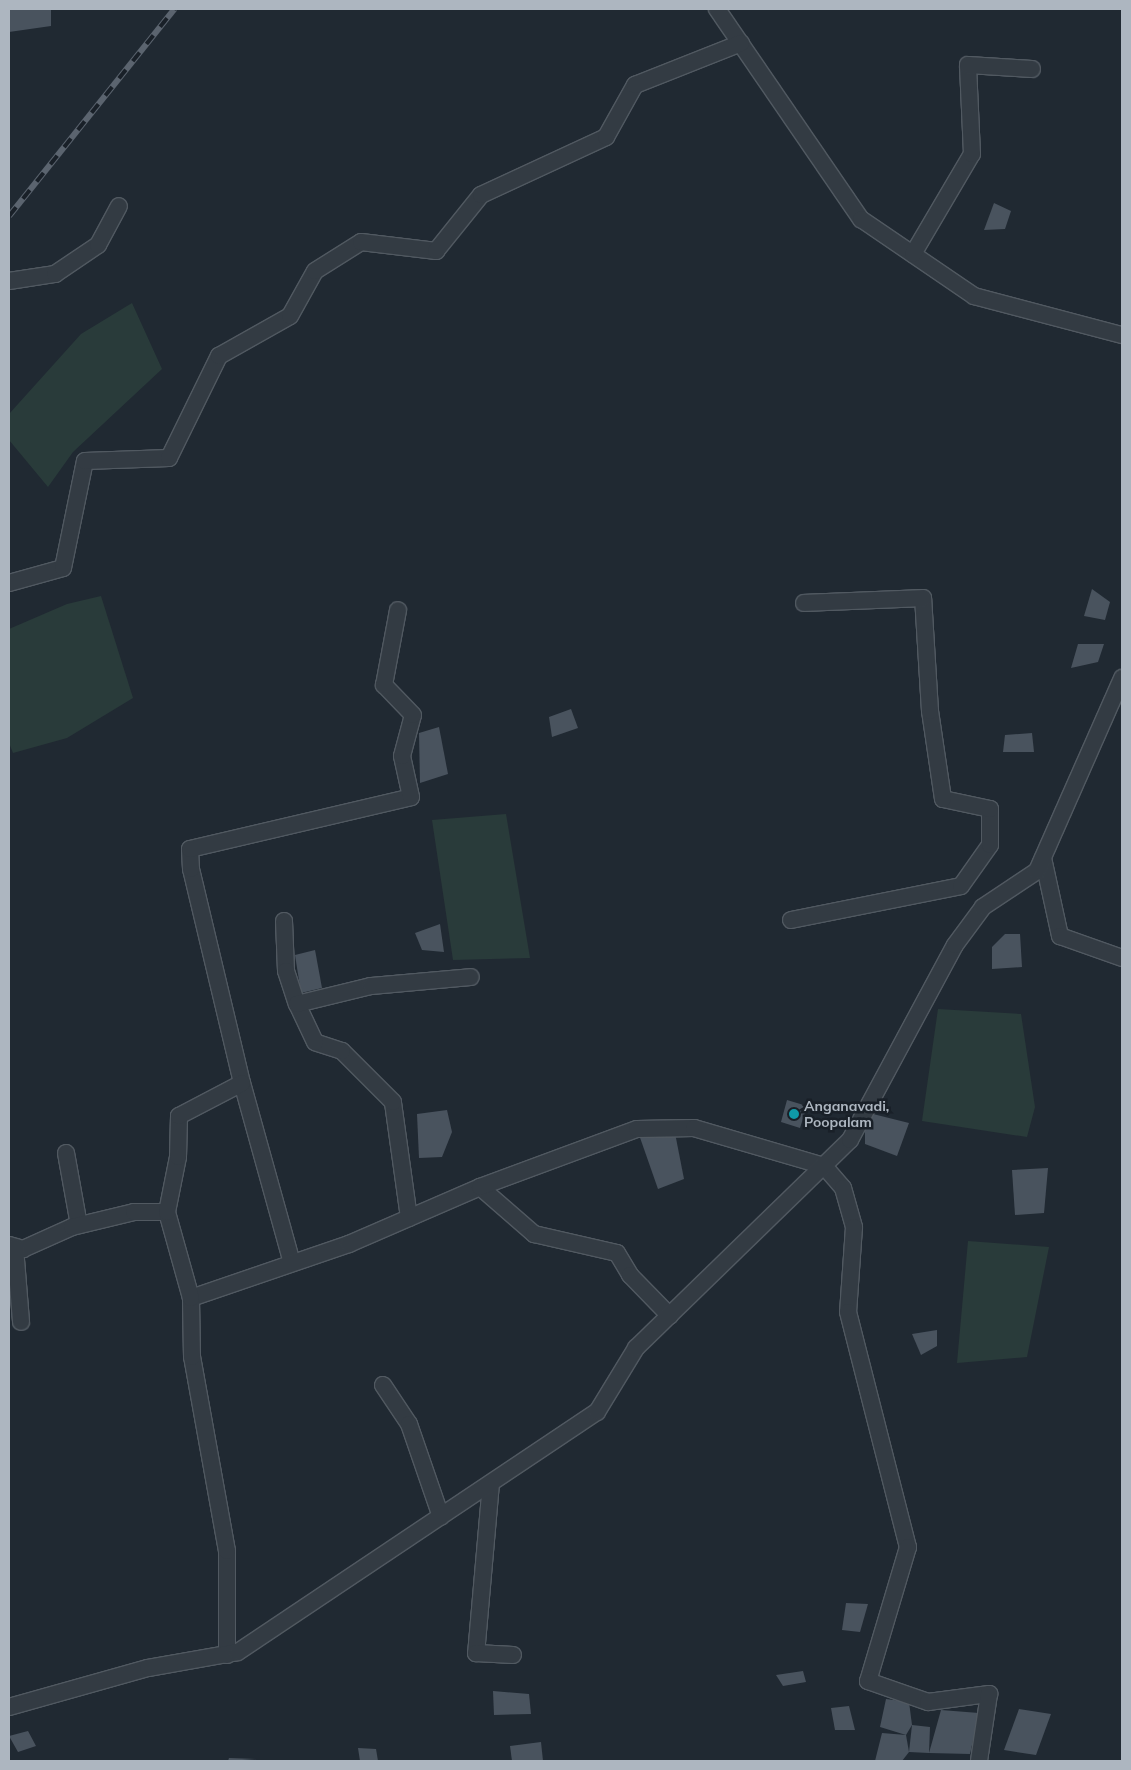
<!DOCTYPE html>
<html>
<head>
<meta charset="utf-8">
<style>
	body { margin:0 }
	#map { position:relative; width:1131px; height:1770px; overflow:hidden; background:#202932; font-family:Mulish,sans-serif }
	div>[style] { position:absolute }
	.green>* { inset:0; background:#293b3a }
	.building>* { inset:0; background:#49535e }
	.roads { filter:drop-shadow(1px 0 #515961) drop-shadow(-1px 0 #515961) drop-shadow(0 1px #515961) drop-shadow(0 -1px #515961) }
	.minor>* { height:16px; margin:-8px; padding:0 8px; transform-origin:8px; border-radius:8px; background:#333b43 }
	.rail>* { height:5.5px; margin-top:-2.75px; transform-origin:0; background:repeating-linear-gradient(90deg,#192028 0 11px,#5b646f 0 22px); box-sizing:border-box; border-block:1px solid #5b646f }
	.dots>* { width:14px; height:14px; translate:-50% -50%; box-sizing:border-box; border:2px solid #192028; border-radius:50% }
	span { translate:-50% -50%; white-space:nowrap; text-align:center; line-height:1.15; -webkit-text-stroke:5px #192028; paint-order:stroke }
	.poi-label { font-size:14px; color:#adb6c0; font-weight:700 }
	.left { translate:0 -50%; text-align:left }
	.frame { position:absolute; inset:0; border:10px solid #adb6c0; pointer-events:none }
</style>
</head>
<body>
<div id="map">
	<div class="green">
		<i style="clip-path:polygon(132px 303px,162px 369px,73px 452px,48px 487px,9px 440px,9px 414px,81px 334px)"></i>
		<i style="clip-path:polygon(101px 596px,133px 698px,67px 738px,13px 753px,9px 743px,9px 629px,67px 604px)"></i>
		<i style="clip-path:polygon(506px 814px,530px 958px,453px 960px,432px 820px)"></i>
		<i style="clip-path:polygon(938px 1009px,1021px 1014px,1035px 1107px,1027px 1137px,922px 1121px)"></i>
		<i style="clip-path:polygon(968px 1241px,1049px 1247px,1027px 1357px,957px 1363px)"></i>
	</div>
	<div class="building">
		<i style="clip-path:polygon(9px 9px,51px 9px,51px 26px,9px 32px)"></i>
		<i style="clip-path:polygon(994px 203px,1011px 211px,1005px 229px,984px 230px)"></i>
		<i style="clip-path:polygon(1092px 589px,1110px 602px,1105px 620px,1084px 616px)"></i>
		<i style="clip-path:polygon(1078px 644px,1104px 644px,1098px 662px,1071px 668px)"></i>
		<i style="clip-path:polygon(571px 709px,578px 728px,552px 737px,549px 717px)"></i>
		<i style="clip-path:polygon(439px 727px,448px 774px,420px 783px,419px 733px)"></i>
		<i style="clip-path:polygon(1032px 733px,1034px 752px,1003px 752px,1005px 735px)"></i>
		<i style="clip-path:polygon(440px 924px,444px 952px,422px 950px,415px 933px)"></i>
		<i style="clip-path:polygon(1005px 934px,1020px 934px,1022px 967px,992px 969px,992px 947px)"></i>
		<i style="clip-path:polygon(315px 950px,322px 988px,301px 993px,295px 955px)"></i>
		<i style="clip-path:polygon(787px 1100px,807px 1106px,800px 1128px,781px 1122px)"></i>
		<i style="clip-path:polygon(447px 1110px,452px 1132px,442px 1157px,419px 1158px,417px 1114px)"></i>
		<i style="clip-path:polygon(865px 1112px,909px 1123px,897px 1156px,865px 1144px)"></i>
		<i style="clip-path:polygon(674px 1128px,684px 1179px,658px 1189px,637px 1129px)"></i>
		<i style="clip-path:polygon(1048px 1168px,1044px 1213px,1015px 1215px,1012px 1170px)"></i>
		<i style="clip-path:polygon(937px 1330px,937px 1346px,921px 1355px,912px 1334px)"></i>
		<i style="clip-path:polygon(846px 1603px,868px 1604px,860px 1632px,842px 1630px)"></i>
		<i style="clip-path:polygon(803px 1671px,806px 1682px,783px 1686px,776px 1675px)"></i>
		<i style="clip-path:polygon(493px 1691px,529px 1694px,531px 1714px,494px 1715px)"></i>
		<i style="clip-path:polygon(886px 1699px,909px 1702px,912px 1725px,906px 1735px,880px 1727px)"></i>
		<i style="clip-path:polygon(849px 1706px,855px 1730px,835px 1730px,831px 1708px)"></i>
		<i style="clip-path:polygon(1019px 1709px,1051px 1714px,1036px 1755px,1004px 1750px)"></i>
		<i style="clip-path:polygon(941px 1710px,979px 1713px,970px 1754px,929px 1753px)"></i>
		<i style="clip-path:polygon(912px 1725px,930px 1727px,929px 1753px,909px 1752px)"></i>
		<i style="clip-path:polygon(28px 1731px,36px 1746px,18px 1752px,9px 1736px)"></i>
		<i style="clip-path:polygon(882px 1733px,906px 1735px,909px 1752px,902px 1761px,875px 1761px)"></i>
		<i style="clip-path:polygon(541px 1742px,543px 1761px,512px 1761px,510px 1746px)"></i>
		<i style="clip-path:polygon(358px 1748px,376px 1749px,378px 1761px,360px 1761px)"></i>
		<i style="clip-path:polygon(229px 1758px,257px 1759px,228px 1761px)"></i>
	</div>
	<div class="roads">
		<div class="minor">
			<i style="left:717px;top:9px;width:255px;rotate:55.6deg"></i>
			<i style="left:861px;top:219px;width:137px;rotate:34.3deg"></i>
			<i style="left:974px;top:296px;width:153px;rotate:14.8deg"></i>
			<i style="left:913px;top:254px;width:116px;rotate:-59.5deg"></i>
			<i style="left:972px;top:154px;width:89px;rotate:-92.6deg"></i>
			<i style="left:968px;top:65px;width:64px;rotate:3.6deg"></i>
			<i style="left:9px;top:281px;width:47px;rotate:-8.7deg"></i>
			<i style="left:55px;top:274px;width:52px;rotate:-34deg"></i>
			<i style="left:98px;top:245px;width:44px;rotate:-61.7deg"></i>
			<i style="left:9px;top:583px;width:56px;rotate:-15.5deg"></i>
			<i style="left:63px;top:568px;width:109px;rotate:-78.4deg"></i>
			<i style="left:85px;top:461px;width:84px;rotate:-2deg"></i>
			<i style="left:169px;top:458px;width:114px;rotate:-63.9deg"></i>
			<i style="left:219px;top:356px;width:81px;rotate:-29.4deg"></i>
			<i style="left:290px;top:316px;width:51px;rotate:-60.9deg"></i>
			<i style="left:315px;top:271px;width:54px;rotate:-32.2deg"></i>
			<i style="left:361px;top:242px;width:76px;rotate:6.8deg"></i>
			<i style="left:436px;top:251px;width:72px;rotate:-51.2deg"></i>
			<i style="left:481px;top:195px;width:138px;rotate:-24.9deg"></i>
			<i style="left:606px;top:137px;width:60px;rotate:-60.9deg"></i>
			<i style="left:635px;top:85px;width:114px;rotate:-21.6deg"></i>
			<i style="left:1043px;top:858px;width:80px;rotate:77.7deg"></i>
			<i style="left:1060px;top:936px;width:66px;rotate:19.5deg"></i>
			<i style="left:791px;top:920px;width:173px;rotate:-11.3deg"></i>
			<i style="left:961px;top:886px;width:50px;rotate:-54.7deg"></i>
			<i style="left:990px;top:845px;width:36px;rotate:-90deg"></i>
			<i style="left:990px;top:809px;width:48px;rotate:-168deg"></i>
			<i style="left:943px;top:799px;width:89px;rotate:-98.4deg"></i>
			<i style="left:930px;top:711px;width:113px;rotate:-93.5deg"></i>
			<i style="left:923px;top:598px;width:119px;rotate:177.6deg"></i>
			<i style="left:284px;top:921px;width:50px;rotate:87.7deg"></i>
			<i style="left:286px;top:971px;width:35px;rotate:72deg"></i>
			<i style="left:66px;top:1153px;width:73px;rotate:79.8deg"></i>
			<i style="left:480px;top:1187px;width:72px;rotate:41deg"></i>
			<i style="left:534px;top:1234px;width:85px;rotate:12.9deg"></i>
			<i style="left:617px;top:1253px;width:26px;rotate:59deg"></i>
			<i style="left:630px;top:1275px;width:57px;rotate:45.7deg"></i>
			<i style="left:409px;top:1218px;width:117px;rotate:-97.9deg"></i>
			<i style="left:393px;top:1102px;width:72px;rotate:-135deg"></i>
			<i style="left:342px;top:1051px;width:28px;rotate:-162deg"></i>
			<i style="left:315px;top:1042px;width:42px;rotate:-115.3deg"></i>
			<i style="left:297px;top:1004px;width:76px;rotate:-13.7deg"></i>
			<i style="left:371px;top:986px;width:100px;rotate:-5.1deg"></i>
			<i style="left:9px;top:1245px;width:15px;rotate:16deg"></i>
			<i style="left:23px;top:1249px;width:54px;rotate:-24.2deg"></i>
			<i style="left:72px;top:1227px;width:64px;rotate:-13.6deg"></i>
			<i style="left:134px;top:1212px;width:33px"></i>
			<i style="left:15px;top:1247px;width:75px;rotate:85.4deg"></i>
			<i style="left:292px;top:1263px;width:187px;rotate:-105.5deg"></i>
			<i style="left:242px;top:1083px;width:220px;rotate:-103.4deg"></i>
			<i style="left:191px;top:869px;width:20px;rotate:-93deg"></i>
			<i style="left:190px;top:849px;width:227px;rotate:-13.2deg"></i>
			<i style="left:411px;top:797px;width:42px;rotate:-102.4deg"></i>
			<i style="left:402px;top:756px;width:42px;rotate:-75deg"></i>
			<i style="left:413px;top:715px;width:42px;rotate:-134deg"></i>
			<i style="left:384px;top:685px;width:76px;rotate:-79.4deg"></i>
			<i style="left:191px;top:1298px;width:167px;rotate:-18.9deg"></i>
			<i style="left:349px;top:1244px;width:143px;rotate:-23.5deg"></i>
			<i style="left:480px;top:1187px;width:167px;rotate:-20.3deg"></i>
			<i style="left:637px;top:1129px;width:57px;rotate:-1deg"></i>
			<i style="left:694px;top:1128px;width:135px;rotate:16.3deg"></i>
			<i style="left:824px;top:1166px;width:29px;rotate:49deg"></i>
			<i style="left:843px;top:1188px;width:41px;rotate:74.2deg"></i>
			<i style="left:854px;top:1227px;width:85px;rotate:94deg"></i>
			<i style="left:848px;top:1312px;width:243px;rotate:75.7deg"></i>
			<i style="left:908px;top:1547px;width:140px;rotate:106.6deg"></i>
			<i style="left:868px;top:1681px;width:64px;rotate:19.3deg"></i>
			<i style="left:928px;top:1702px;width:62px;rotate:-7.5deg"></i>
			<i style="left:989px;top:1694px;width:68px;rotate:98.5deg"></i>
			<i style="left:383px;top:1385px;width:47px;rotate:56.3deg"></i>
			<i style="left:409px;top:1424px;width:98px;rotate:71deg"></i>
			<i style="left:491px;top:1483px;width:171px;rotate:95deg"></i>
			<i style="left:476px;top:1653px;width:37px;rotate:3deg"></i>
			<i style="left:227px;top:1655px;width:104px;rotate:-90deg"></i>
			<i style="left:227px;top:1551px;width:197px;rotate:-100.2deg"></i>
			<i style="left:192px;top:1357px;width:59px;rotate:-91deg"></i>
			<i style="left:191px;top:1298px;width:89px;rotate:-105.6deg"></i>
			<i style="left:167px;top:1212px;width:56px;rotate:-78.7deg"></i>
			<i style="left:178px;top:1157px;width:41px;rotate:-88.6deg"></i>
			<i style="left:179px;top:1116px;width:71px;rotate:-27.6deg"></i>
			<i style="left:9px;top:1707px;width:144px;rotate:-15.7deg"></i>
			<i style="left:148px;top:1668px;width:91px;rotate:-10.1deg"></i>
			<i style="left:238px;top:1652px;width:432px;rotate:-33.8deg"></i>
			<i style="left:597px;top:1412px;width:75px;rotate:-58.6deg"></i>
			<i style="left:636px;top:1348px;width:298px;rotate:-44.2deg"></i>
			<i style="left:850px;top:1140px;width:221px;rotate:-61.7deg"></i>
			<i style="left:955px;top:945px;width:47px;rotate:-53.6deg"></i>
			<i style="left:983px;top:907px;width:65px;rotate:-33.7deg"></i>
			<i style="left:1037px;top:871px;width:211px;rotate:-66.2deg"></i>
		</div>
	</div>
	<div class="rail">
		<i style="left:9px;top:216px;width:265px;rotate:-51.4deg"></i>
	</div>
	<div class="dots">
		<i style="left:794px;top:1114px;background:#0f9aa8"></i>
	</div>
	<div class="poi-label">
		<span class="left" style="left:804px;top:1114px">Anganavadi,<br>Poopalam</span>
	</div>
	<div class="frame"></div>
</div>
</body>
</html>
